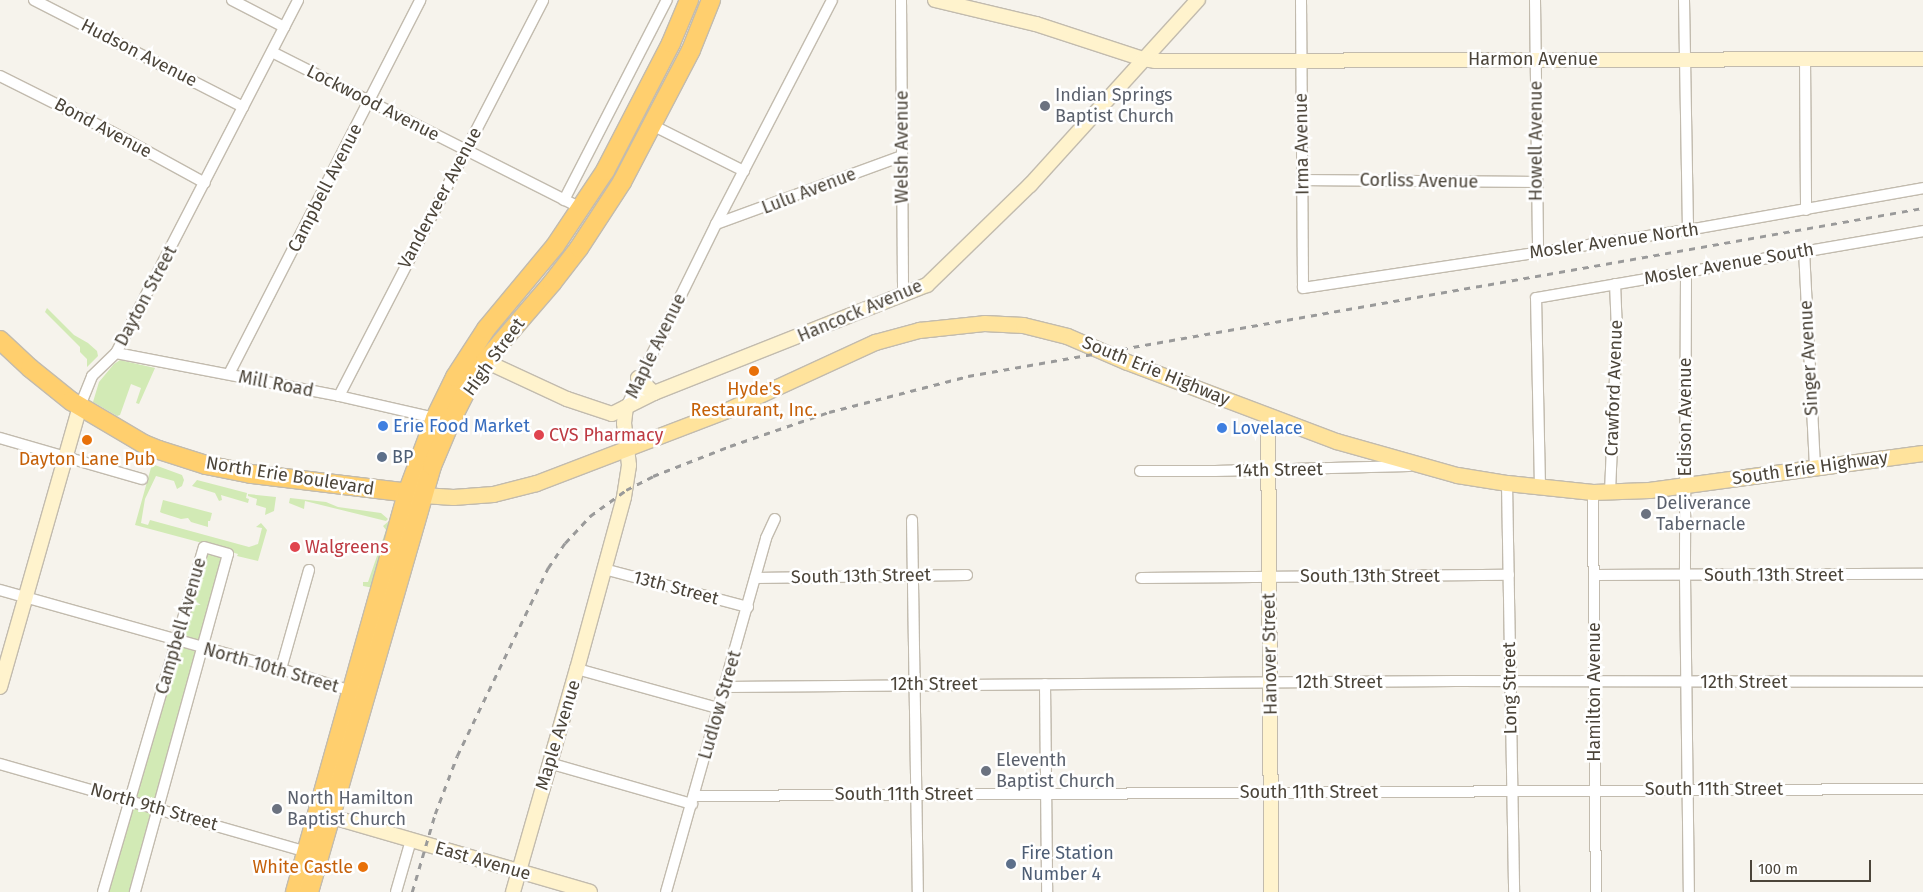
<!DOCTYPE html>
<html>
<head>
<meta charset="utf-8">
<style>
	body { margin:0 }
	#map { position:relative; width:1923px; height:892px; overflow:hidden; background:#f6f3ec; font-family:"Fira Sans",sans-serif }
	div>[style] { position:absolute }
	.green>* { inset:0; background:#d2eab5 }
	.roads { filter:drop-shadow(1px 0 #c2bbae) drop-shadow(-1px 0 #c2bbae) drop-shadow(0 1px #c2bbae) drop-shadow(0 -1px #c2bbae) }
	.street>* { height:10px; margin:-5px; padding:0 5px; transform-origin:5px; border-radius:5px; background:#fff }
	.secondary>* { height:14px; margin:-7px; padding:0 7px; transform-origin:7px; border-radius:7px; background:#fff3cd }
	.primary>* { height:15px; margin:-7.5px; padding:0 7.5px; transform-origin:7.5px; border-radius:7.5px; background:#ffe39c }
	.highway>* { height:18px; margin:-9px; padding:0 9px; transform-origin:9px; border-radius:9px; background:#ffcf6e }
	.rail>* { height:2.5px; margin-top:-1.25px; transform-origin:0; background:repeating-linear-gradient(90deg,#9a9a9a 0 6px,transparent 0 12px) }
	.dots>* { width:14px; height:14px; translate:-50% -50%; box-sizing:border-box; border:2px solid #fff; border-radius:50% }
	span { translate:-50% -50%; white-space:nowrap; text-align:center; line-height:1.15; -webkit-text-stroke:5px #fff; paint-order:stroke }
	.street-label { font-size:18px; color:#4b4439 }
	.worship-label { font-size:18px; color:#5b616d }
	.left { translate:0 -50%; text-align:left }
	.food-label { font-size:18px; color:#c56008 }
	.right { translate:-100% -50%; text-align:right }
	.shop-label { font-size:18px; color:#366cbe }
	.health-label { font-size:18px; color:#be3a42 }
	.service-label { font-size:18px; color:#4e5e75 }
	.scale { position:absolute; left:1750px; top:860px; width:121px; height:22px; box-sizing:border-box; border:2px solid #4b4439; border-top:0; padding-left:6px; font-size:15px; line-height:18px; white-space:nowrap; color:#4b4439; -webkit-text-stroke:4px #fff; paint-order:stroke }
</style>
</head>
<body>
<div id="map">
	<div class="green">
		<i style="clip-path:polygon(47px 308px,74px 335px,88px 343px,97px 351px,98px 356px,87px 367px,87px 359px,80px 352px,80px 347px,45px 312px)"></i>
		<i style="clip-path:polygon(120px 360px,155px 368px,139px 404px,136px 403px,141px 388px,131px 384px,120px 415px,117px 416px,93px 402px,99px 382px,114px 364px)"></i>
		<i style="clip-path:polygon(152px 464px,182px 475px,184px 480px,182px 486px,177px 489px,174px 481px,156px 476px,145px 499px,141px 523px,148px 525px,150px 520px,249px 547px,258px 544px,262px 528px,256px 527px,261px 523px,267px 530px,258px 561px,237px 556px,238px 554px,206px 544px,135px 525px)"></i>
		<i style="clip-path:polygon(197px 480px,247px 493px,246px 498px,249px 499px,248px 503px,221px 495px,222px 500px,219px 501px,215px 493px,192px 486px)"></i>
		<i style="clip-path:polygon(248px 494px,276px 497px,274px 511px,265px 515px,266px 508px,256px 505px,257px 499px,248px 496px)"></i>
		<i style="clip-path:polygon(290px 498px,326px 502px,338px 507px,381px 513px,388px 519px,386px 521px,305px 501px,304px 509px,289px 503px)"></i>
		<i style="clip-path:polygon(163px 500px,212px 513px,210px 521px,208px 521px,208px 527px,191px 522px,188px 518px,181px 519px,162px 513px,160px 512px)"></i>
		<i style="clip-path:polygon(389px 521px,374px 588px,363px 586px,363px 582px,368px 582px,386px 530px,383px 526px)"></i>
		<i style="clip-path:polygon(204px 547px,228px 554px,135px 892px,103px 892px)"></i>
	</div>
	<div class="roads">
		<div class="street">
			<i style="left:34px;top:0;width:235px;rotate:27.1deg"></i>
			<i style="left:232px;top:0;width:59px;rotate:27.4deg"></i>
			<i style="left:901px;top:0;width:294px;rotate:89.6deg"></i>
			<i style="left:1301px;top:0;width:288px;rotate:89.6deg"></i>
			<i style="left:1303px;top:288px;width:389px;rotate:-8.6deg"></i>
			<i style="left:1688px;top:230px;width:239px;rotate:-10.1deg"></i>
			<i style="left:1535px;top:0;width:252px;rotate:89.3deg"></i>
			<i style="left:1684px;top:0;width:230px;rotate:89deg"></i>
			<i style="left:272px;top:52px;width:346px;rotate:26.8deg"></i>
			<i style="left:1805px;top:58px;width:152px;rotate:89.6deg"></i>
			<i style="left:0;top:76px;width:123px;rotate:26.6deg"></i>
			<i style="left:110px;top:131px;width:108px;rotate:28.7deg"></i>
			<i style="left:652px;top:125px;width:103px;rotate:26.6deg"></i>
			<i style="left:1303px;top:180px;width:233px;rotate:0.5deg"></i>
			<i style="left:564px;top:200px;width:225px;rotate:-62.8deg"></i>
			<i style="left:716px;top:224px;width:198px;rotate:-20.1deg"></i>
			<i style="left:1804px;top:250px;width:216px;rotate:87.1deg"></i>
			<i style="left:1686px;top:273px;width:302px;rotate:90.2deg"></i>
			<i style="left:1685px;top:575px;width:317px;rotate:89.3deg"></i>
			<i style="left:116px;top:353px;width:227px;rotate:10.9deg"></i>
			<i style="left:339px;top:396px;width:98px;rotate:12.9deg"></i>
			<i style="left:229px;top:374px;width:420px;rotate:-62.9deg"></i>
			<i style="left:339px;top:396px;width:445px;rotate:-62.7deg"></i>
			<i style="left:80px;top:406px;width:32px;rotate:-68deg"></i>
			<i style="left:92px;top:376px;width:33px;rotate:-44deg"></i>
			<i style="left:116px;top:353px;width:397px;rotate:-62.7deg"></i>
			<i style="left:626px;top:407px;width:204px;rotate:-63.8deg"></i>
			<i style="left:716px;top:224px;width:252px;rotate:-62.6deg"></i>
			<i style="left:0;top:438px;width:148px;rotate:16.1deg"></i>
			<i style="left:1140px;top:471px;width:75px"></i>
			<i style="left:1215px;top:471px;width:194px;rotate:-1.5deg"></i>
			<i style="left:1507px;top:483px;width:409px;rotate:89deg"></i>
			<i style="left:1540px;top:487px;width:189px;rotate:-91.2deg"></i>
			<i style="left:1536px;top:298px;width:393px;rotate:-9.8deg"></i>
			<i style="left:1593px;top:492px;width:400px;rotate:89.6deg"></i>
			<i style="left:1610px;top:492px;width:161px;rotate:-87.5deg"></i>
			<i style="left:1617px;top:331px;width:47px;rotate:-92.4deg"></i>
			<i style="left:912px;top:520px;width:372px;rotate:89.1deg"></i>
			<i style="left:604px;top:569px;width:149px;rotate:14.8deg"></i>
			<i style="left:1595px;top:575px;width:328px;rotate:-0.2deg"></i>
			<i style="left:755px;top:578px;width:212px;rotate:-0.8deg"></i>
			<i style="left:1141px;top:578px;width:368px;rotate:-0.5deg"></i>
			<i style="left:0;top:590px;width:292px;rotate:15.7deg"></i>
			<i style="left:281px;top:669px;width:73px;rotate:17.4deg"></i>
			<i style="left:351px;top:691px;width:5px;rotate:53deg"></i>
			<i style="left:281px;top:669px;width:103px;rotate:-74.2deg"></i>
			<i style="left:577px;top:669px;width:146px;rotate:15.5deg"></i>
			<i style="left:1045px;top:684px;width:208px;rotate:89.4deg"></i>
			<i style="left:725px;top:687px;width:730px;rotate:-0.47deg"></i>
			<i style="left:1455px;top:681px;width:468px;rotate:0.1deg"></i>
			<i style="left:549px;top:763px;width:149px;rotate:16deg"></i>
			<i style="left:0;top:764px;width:319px;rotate:16deg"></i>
			<i style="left:694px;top:796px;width:1229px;rotate:-0.33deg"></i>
			<i style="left:103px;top:892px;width:359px;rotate:-73.7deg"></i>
			<i style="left:204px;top:547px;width:25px;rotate:16deg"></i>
			<i style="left:228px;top:554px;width:351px;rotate:105.4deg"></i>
			<i style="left:396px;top:892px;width:54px;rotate:-73.9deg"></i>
			<i style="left:666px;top:892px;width:368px;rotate:-74.2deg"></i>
			<i style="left:766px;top:538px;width:21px;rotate:-65deg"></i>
		</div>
		<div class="secondary">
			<i style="left:935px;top:0;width:104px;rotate:13.4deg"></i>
			<i style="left:1036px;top:24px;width:113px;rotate:18.1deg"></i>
			<i style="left:1143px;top:59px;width:12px;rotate:9deg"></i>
			<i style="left:1155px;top:61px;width:768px;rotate:-0.15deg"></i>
			<i style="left:485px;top:361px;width:90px;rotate:24.9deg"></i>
			<i style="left:567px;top:399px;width:47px;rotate:18.4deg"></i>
			<i style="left:612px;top:414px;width:47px;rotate:-26.6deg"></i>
			<i style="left:654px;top:393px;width:294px;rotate:-21.6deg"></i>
			<i style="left:927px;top:285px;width:144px;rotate:-44.2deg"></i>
			<i style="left:1030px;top:185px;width:250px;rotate:-47.8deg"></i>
			<i style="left:638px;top:378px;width:22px;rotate:43deg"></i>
			<i style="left:1268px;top:416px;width:476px;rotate:89.6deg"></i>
			<i style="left:0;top:687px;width:292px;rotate:-74.1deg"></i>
			<i style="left:322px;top:814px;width:279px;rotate:16.2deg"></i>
			<i style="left:513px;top:892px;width:232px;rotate:-74deg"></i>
			<i style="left:577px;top:669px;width:178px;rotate:-74.7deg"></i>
			<i style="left:624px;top:497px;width:32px;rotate:-81deg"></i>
			<i style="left:629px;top:465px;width:42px;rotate:-96.8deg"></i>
			<i style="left:624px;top:423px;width:16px;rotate:-83deg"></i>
		</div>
		<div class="primary">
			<i style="left:423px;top:495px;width:30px;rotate:4deg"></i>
			<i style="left:453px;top:497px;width:40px;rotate:-4.3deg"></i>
			<i style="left:493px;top:494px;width:44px;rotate:-14.3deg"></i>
			<i style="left:536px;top:483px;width:204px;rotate:-20.9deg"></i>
			<i style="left:727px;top:410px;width:163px;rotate:-24.7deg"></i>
			<i style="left:875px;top:342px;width:46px;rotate:-15.3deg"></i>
			<i style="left:919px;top:330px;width:65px;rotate:-6.1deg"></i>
			<i style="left:984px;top:323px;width:39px;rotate:3deg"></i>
			<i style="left:1023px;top:325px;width:45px;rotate:14deg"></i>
			<i style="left:1067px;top:336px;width:65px;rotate:23.4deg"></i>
			<i style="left:1127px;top:362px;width:223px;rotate:20.7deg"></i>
			<i style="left:1336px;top:441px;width:126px;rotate:15.7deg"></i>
			<i style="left:1457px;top:475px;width:51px;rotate:9.1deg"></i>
			<i style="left:1507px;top:483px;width:86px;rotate:6deg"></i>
			<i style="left:1593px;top:492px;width:56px;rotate:-2deg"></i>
			<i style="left:1649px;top:490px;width:276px;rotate:-7.7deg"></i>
		</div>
		<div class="highway">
			<i style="left:0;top:340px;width:41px;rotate:43deg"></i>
			<i style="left:30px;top:368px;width:53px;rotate:38.8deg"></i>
			<i style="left:71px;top:401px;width:85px;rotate:30.5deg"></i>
			<i style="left:144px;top:444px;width:16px;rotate:22deg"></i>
			<i style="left:159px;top:450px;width:49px;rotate:17.7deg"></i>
			<i style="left:206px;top:465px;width:46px;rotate:11.3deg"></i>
			<i style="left:251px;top:474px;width:168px;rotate:6.8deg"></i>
			<i style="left:295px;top:892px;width:414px;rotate:-74.3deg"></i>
			<i style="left:407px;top:493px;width:80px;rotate:-69.5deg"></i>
			<i style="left:435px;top:418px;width:46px;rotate:-64deg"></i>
			<i style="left:455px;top:377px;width:57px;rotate:-57.1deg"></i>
			<i style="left:486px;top:329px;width:108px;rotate:-50.3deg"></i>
			<i style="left:555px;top:246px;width:90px;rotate:-56.3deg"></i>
			<i style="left:605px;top:171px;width:144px;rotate:-62.7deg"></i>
			<i style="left:671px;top:43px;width:47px;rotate:-67.3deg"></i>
			<i style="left:309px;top:892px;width:443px;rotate:-73.9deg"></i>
			<i style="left:432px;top:466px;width:49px;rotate:-67.1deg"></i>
			<i style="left:451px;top:421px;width:37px;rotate:-63deg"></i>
			<i style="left:468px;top:388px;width:32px;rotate:-58deg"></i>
			<i style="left:485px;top:361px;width:103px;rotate:-49.3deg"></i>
			<i style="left:552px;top:283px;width:44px;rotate:-52.4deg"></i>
			<i style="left:579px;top:248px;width:79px;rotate:-56.9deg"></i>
			<i style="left:622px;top:182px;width:149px;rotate:-62.4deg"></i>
			<i style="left:691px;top:50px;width:54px;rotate:-68.2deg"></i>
		</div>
	</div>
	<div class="rail">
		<i style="left:412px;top:892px;width:81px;rotate:-73.6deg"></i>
		<i style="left:435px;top:814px;width:62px;rotate:-69.2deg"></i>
		<i style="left:457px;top:756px;width:209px;rotate:-64.2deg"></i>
		<i style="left:548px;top:568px;width:30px;rotate:-56deg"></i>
		<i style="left:565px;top:543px;width:37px;rotate:-47deg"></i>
		<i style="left:590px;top:516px;width:44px;rotate:-35.8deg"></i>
		<i style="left:626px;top:490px;width:30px;rotate:-27deg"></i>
		<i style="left:653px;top:476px;width:83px;rotate:-21.3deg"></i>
		<i style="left:730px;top:446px;width:105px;rotate:-19deg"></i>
		<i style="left:829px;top:412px;width:144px;rotate:-14.5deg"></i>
		<i style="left:968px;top:376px;width:970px;rotate:-9.98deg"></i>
	</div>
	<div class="dots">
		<i style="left:1045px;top:106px;background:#6b7280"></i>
		<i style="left:754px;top:371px;background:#e8710a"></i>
		<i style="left:383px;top:426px;background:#3f7fe0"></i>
		<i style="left:1222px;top:428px;background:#3f7fe0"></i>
		<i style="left:539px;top:435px;background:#e0444e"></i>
		<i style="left:87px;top:440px;background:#e8710a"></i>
		<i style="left:382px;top:457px;background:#5c6f8a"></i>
		<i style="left:1646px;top:514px;background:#6b7280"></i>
		<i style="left:295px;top:547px;background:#e0444e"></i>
		<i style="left:986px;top:771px;background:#6b7280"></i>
		<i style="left:277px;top:809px;background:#6b7280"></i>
		<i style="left:1011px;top:864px;background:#5c6f8a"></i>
		<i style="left:363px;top:867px;background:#e8710a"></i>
	</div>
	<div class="street-label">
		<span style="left:139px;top:53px;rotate:27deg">Hudson Avenue</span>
		<span style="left:1533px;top:59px">Harmon Avenue</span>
		<span style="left:373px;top:103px;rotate:27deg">Lockwood Avenue</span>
		<span style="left:103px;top:128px;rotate:28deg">Bond Avenue</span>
		<span style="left:1536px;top:141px;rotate:-90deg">Howell Avenue</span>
		<span style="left:1302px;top:144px;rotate:-91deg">Irma Avenue</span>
		<span style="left:902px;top:147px;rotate:-90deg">Welsh Avenue</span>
		<span style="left:1419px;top:181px;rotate:1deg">Corliss Avenue</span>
		<span style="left:325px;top:188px;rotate:-63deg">Campbell Avenue</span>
		<span style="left:809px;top:191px;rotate:-21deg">Lulu Avenue</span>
		<span style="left:440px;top:198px;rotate:-62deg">Vanderveer Avenue</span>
		<span style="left:1614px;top:241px;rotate:-8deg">Mosler Avenue North</span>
		<span style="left:1729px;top:264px;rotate:-10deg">Mosler Avenue South</span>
		<span style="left:146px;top:296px;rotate:-62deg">Dayton Street</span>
		<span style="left:860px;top:311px;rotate:-23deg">Hancock Avenue</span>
		<span style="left:656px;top:346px;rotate:-64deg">Maple Avenue</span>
		<span style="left:494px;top:357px;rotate:-54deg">High Street</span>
		<span style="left:1809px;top:358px;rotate:-93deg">Singer Avenue</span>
		<span style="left:1156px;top:371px;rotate:22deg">South Erie Highway</span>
		<span style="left:276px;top:384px;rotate:11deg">Mill Road</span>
		<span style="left:1614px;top:388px;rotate:-88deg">Crawford Avenue</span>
		<span style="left:1685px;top:417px;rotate:-90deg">Edison Avenue</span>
		<span style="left:1810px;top:468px;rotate:-8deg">South Erie Highway</span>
		<span style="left:1279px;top:470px;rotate:-1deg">14th Street</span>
		<span style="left:290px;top:476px;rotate:9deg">North Erie Boulevard</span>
		<span style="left:1774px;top:575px">South 13th Street</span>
		<span style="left:861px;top:576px;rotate:-1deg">South 13th Street</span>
		<span style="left:1370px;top:576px">South 13th Street</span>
		<span style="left:676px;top:588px;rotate:15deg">13th Street</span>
		<span style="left:181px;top:626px;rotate:-74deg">Campbell Avenue</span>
		<span style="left:1270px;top:654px;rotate:-91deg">Hanover Street</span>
		<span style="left:271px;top:668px;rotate:16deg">North 10th Street</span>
		<span style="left:1339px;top:682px">12th Street</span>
		<span style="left:1744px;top:682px">12th Street</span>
		<span style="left:934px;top:684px">12th Street</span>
		<span style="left:1510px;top:688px;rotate:-91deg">Long Street</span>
		<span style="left:1594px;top:692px;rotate:-90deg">Hamilton Avenue</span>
		<span style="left:720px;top:705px;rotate:-74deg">Ludlow Street</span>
		<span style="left:558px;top:735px;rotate:-73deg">Maple Avenue</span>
		<span style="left:1714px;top:789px">South 11th Street</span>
		<span style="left:1309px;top:792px">South 11th Street</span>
		<span style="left:904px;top:794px">South 11th Street</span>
		<span style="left:154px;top:807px;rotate:16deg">North 9th Street</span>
		<span style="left:483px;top:861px;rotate:16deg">East Avenue</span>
	</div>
	<div class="worship-label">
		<span class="left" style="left:1055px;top:106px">Indian Springs<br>Baptist Church</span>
		<span class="left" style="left:1656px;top:514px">Deliverance<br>Tabernacle</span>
		<span class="left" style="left:996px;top:771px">Eleventh<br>Baptist Church</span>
		<span class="left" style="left:287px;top:809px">North Hamilton<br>Baptist Church</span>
	</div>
	<div class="food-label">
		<span style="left:754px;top:400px">Hyde's<br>Restaurant, Inc.</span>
		<span style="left:87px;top:459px">Dayton Lane Pub</span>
		<span class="right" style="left:353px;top:867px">White Castle</span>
	</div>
	<div class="shop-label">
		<span class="left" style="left:393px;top:426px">Erie Food Market</span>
		<span class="left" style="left:1232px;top:428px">Lovelace</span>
	</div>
	<div class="health-label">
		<span class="left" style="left:549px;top:435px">CVS Pharmacy</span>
		<span class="left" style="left:305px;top:547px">Walgreens</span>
	</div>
	<div class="service-label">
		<span class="left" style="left:392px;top:457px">BP</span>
		<span class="left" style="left:1021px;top:864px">Fire Station<br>Number 4</span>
	</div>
	<div class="scale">100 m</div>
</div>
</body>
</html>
